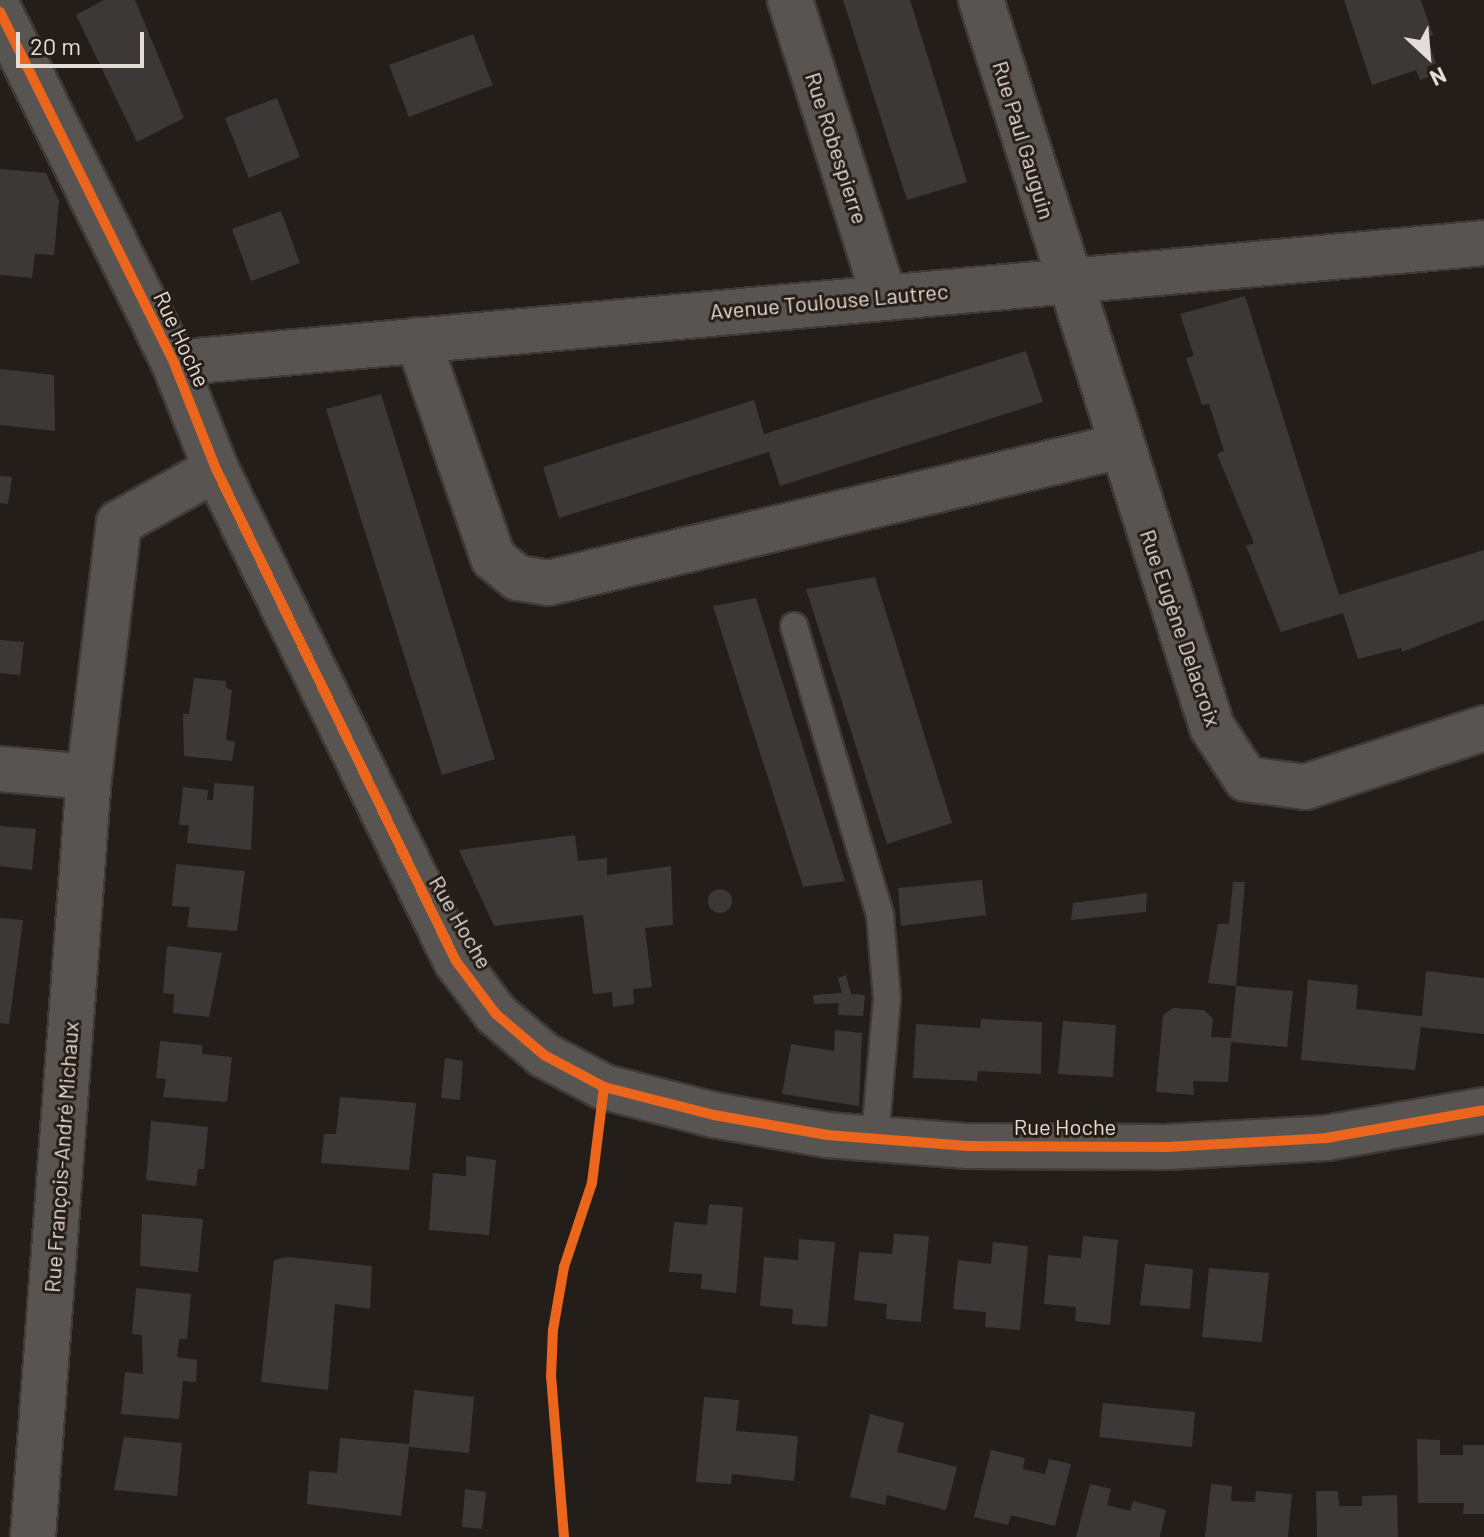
<!DOCTYPE html>
<html>
<head>
<meta charset="utf-8">
<style>
	body { margin:0 }
	#map { position:relative; width:1484px; height:1537px; overflow:hidden; background:#231e1a; font-family:Barlow,sans-serif }
	div>[style] { position:absolute }
	.building>* { inset:0; background:#3b3837 }
	.round { border-radius:50% }
	.roads { filter:drop-shadow(2px 0 #3f3a38) drop-shadow(-2px 0 #3f3a38) drop-shadow(0 2px #3f3a38) drop-shadow(0 -2px #3f3a38) }
	.service>* { height:26px; margin:-13px; padding:0 13px; transform-origin:13px; border-radius:13px; background:#585451 }
	.minor>* { height:44px; margin:-22px; padding:0 22px; transform-origin:22px; border-radius:22px; background:#585451 }
	.tertiary>* { height:44px; margin:-22px; padding:0 22px; transform-origin:22px; border-radius:22px; background:#585451 }
	.cycleway>* { height:10px; margin:-5px; padding:0 5px; transform-origin:5px; border-radius:5px; background:#eb651d }
	span { translate:-50% -50%; white-space:nowrap; text-align:center; line-height:1.15; -webkit-text-stroke:6px #271d16; paint-order:stroke }
	.street-label { font-size:22px; color:#e3dcd7 }
	.north { position:absolute; left:1388px; top:16px; width:80px; height:80px; -webkit-text-stroke:6px #271d16; paint-order:stroke; rotate:154deg; font-size:22px; font-weight:700; line-height:32px; text-align:center; color:#e3dcd7 }
	.north::after { content:''; display:block; margin:auto; width:28px; height:36px; background:#e3dcd7; clip-path:polygon(50% 0,100% 100%,50% 72%,0 100%) }
	.scale { position:absolute; left:16px; top:32px; width:128px; height:36px; box-sizing:border-box; border:4px solid #e3dcd7; border-top:0; padding-left:10px; font-size:24px; line-height:28px; white-space:nowrap; color:#e3dcd7; -webkit-text-stroke:6px #271d16; paint-order:stroke }
</style>
</head>
<body>
<div id="map">
	<div class="building">
		<i style="clip-path:polygon(104px 0,135px 0,184px 118px,137px 142px,76px 15px)"></i>
		<i style="clip-path:polygon(843px 0,910px 0,967px 182px,907px 200px)"></i>
		<i style="clip-path:polygon(1344px 0,1421px 0,1433px 35px,1427px 38px,1436px 63px,1427px 67px,1431px 76px,1420px 80px,1416px 70px,1372px 85px)"></i>
		<i style="clip-path:polygon(473px 34px,493px 85px,409px 117px,389px 65px)"></i>
		<i style="clip-path:polygon(277px 98px,300px 157px,249px 178px,225px 118px)"></i>
		<i style="clip-path:polygon(0 169px,46px 173px,59px 201px,54px 255px,35px 254px,32px 278px,0 275px)"></i>
		<i style="clip-path:polygon(281px 211px,300px 263px,251px 281px,232px 229px)"></i>
		<i style="clip-path:polygon(1245px 296px,1339px 595px,1484px 550px,1484px 620px,1402px 652px,1401px 648px,1358px 659px,1343px 613px,1281px 632px,1246px 546px,1254px 543px,1217px 454px,1224px 451px,1209px 404px,1202px 405px,1186px 358px,1194px 356px,1180px 314px)"></i>
		<i style="clip-path:polygon(1026px 351px,1043px 402px,780px 486px,769px 452px,559px 518px,543px 467px,754px 400px,764px 434px)"></i>
		<i style="clip-path:polygon(0 369px,54px 375px,55px 431px,0 425px)"></i>
		<i style="clip-path:polygon(381px 394px,495px 759px,442px 775px,326px 409px)"></i>
		<i style="clip-path:polygon(0 476px,12px 477px,8px 504px,0 503px)"></i>
		<i style="clip-path:polygon(875px 577px,952px 823px,887px 844px,806px 589px)"></i>
		<i style="clip-path:polygon(756px 598px,845px 881px,803px 887px,713px 606px)"></i>
		<i style="clip-path:polygon(0 640px,24px 642px,20px 675px,0 673px)"></i>
		<i style="clip-path:polygon(194px 678px,226px 681px,226px 688px,232px 690px,226px 740px,235px 742px,232px 761px,184px 756px,183px 714px,189px 714px)"></i>
		<i style="clip-path:polygon(214px 783px,254px 786px,251px 850px,187px 843px,189px 825px,179px 825px,183px 787px,208px 790px,207px 800px,213px 800px)"></i>
		<i style="clip-path:polygon(0 826px,36px 829px,32px 870px,0 866px)"></i>
		<i style="clip-path:polygon(575px 835px,578px 861px,607px 858px,607px 875px,671px 866px,673px 925px,645px 928px,652px 987px,633px 989px,634px 1004px,613px 1007px,612px 992px,593px 994px,583px 915px,494px 926px,459px 850px)"></i>
		<i style="clip-path:polygon(176px 864px,245px 871px,237px 931px,187px 927px,190px 907px,172px 906px)"></i>
		<i style="clip-path:polygon(982px 880px,986px 915px,901px 926px,898px 888px)"></i>
		<i style="clip-path:polygon(1233px 882px,1245px 882px,1236px 986px,1208px 983px,1218px 924px,1229px 924px)"></i>
		<i class="round" style="left:708px;top:889px;width:24px;height:24px"></i>
		<i style="clip-path:polygon(1147px 893px,1146px 912px,1071px 920px,1073px 903px)"></i>
		<i style="clip-path:polygon(0 918px,23px 920px,9px 1024px,0 1023px)"></i>
		<i style="clip-path:polygon(167px 946px,222px 953px,209px 1017px,173px 1013px,174px 994px,163px 993px)"></i>
		<i style="clip-path:polygon(1426px 971px,1484px 978px,1484px 1034px,1421px 1027px,1415px 1070px,1301px 1060px,1308px 980px,1358px 985px,1356px 1009px,1422px 1016px)"></i>
		<i style="clip-path:polygon(846px 975px,851px 994px,865px 995px,863px 1016px,838px 1015px,839px 1003px,814px 1004px,813px 995px,842px 993px,838px 978px)"></i>
		<i style="clip-path:polygon(1236px 986px,1293px 991px,1287px 1047px,1231px 1042px,1228px 1082px,1193px 1081px,1194px 1095px,1156px 1092px,1163px 1015px,1173px 1008px,1204px 1010px,1213px 1019px,1211px 1037px,1231px 1038px)"></i>
		<i style="clip-path:polygon(981px 1019px,1042px 1022px,1041px 1074px,978px 1071px,977px 1081px,913px 1078px,916px 1024px,980px 1028px)"></i>
		<i style="clip-path:polygon(1063px 1021px,1116px 1025px,1113px 1077px,1058px 1074px)"></i>
		<i style="clip-path:polygon(835px 1030px,862px 1033px,859px 1106px,782px 1094px,791px 1044px,834px 1051px)"></i>
		<i style="clip-path:polygon(160px 1041px,202px 1045px,202px 1054px,232px 1057px,227px 1102px,163px 1097px,166px 1079px,156px 1078px)"></i>
		<i style="clip-path:polygon(445px 1058px,463px 1061px,460px 1100px,441px 1098px)"></i>
		<i style="clip-path:polygon(340px 1097px,416px 1103px,409px 1170px,321px 1163px,324px 1134px,336px 1134px)"></i>
		<i style="clip-path:polygon(151px 1121px,208px 1127px,204px 1169px,198px 1169px,196px 1186px,146px 1180px)"></i>
		<i style="clip-path:polygon(466px 1156px,496px 1160px,489px 1235px,429px 1230px,433px 1173px,466px 1176px)"></i>
		<i style="clip-path:polygon(709px 1204px,743px 1207px,736px 1293px,701px 1289px,702px 1274px,669px 1272px,674px 1222px,707px 1225px)"></i>
		<i style="clip-path:polygon(142px 1214px,203px 1219px,198px 1272px,140px 1266px)"></i>
		<i style="clip-path:polygon(894px 1234px,929px 1236px,921px 1322px,886px 1319px,887px 1304px,854px 1300px,859px 1252px,892px 1254px)"></i>
		<i style="clip-path:polygon(1083px 1236px,1118px 1240px,1110px 1325px,1075px 1321px,1076px 1307px,1044px 1304px,1048px 1255px,1081px 1258px)"></i>
		<i style="clip-path:polygon(799px 1239px,835px 1242px,827px 1327px,792px 1324px,793px 1309px,760px 1306px,764px 1257px,798px 1260px)"></i>
		<i style="clip-path:polygon(993px 1242px,1028px 1246px,1020px 1330px,985px 1327px,986px 1312px,953px 1309px,958px 1260px,991px 1264px)"></i>
		<i style="clip-path:polygon(288px 1257px,372px 1266px,370px 1309px,335px 1304px,328px 1390px,261px 1382px,274px 1260px)"></i>
		<i style="clip-path:polygon(1145px 1264px,1193px 1269px,1190px 1309px,1140px 1305px)"></i>
		<i style="clip-path:polygon(1209px 1268px,1269px 1273px,1262px 1342px,1202px 1337px)"></i>
		<i style="clip-path:polygon(136px 1288px,191px 1294px,187px 1339px,179px 1339px,177px 1357px,197px 1360px,196px 1382px,183px 1381px,179px 1419px,121px 1414px,125px 1372px,143px 1374px,142px 1335px,132px 1334px)"></i>
		<i style="clip-path:polygon(414px 1390px,474px 1397px,469px 1453px,409px 1447px,401px 1516px,307px 1504px,309px 1471px,337px 1473px,340px 1438px,409px 1444px)"></i>
		<i style="clip-path:polygon(704px 1397px,739px 1400px,736px 1431px,798px 1436px,794px 1481px,732px 1474px,731px 1484px,696px 1482px)"></i>
		<i style="clip-path:polygon(1103px 1403px,1195px 1412px,1192px 1447px,1099px 1437px)"></i>
		<i style="clip-path:polygon(870px 1414px,904px 1423px,897px 1452px,957px 1467px,946px 1510px,887px 1495px,885px 1505px,850px 1497px)"></i>
		<i style="clip-path:polygon(124px 1437px,182px 1443px,177px 1496px,114px 1490px)"></i>
		<i style="clip-path:polygon(1417px 1439px,1440px 1440px,1440px 1455px,1463px 1455px,1463px 1445px,1484px 1445px,1484px 1514px,1463px 1514px,1464px 1503px,1418px 1503px)"></i>
		<i style="clip-path:polygon(991px 1450px,1025px 1458px,1023px 1469px,1045px 1474px,1049px 1459px,1071px 1464px,1055px 1526px,1011px 1515px,1008px 1525px,974px 1517px)"></i>
		<i style="clip-path:polygon(1090px 1484px,1111px 1489px,1107px 1505px,1130px 1511px,1133px 1501px,1166px 1510px,1160px 1537px,1076px 1537px)"></i>
		<i style="clip-path:polygon(1211px 1484px,1232px 1486px,1231px 1501px,1255px 1502px,1256px 1491px,1292px 1494px,1288px 1537px,1205px 1537px)"></i>
		<i style="clip-path:polygon(465px 1489px,486px 1492px,482px 1529px,462px 1527px)"></i>
		<i style="clip-path:polygon(1316px 1491px,1338px 1491px,1339px 1506px,1362px 1506px,1362px 1496px,1397px 1495px,1398px 1537px,1317px 1537px)"></i>
	</div>
	<div class="roads">
		<div class="service">
			<i style="left:794px;top:626px;width:302px;rotate:73.4deg"></i>
			<i style="left:880px;top:915px;width:83px;rotate:85.2deg"></i>
			<i style="left:887px;top:998px;width:142px;rotate:94.9deg"></i>
		</div>
		<div class="minor">
			<i style="left:790px;top:0;width:311px;rotate:72.4deg"></i>
			<i style="left:981px;top:0;width:763px;rotate:72.37deg"></i>
			<i style="left:1212px;top:727px;width:62px;rotate:56.8deg"></i>
			<i style="left:1246px;top:779px;width:60px;rotate:7.7deg"></i>
			<i style="left:1305px;top:787px;width:188px;rotate:-18.2deg"></i>
			<i style="left:418px;top:340px;width:231px;rotate:71deg"></i>
			<i style="left:493px;top:558px;width:32px;rotate:39deg"></i>
			<i style="left:518px;top:578px;width:30px;rotate:9deg"></i>
			<i style="left:548px;top:583px;width:589px;rotate:-13.45deg"></i>
			<i style="left:174px;top:363px;width:1315px;rotate:-5.23deg"></i>
			<i style="left:0;top:769px;width:89px;rotate:5.1deg"></i>
			<i style="left:33px;top:1537px;width:762px;rotate:-85.79deg"></i>
			<i style="left:89px;top:777px;width:256px;rotate:-83.3deg"></i>
			<i style="left:119px;top:523px;width:111px;rotate:-29.1deg"></i>
		</div>
		<div class="tertiary">
			<i style="left:0;top:12px;width:392px;rotate:63.6deg"></i>
			<i style="left:174px;top:363px;width:114px;rotate:68.4deg"></i>
			<i style="left:216px;top:469px;width:547px;rotate:64deg"></i>
			<i style="left:456px;top:961px;width:66px;rotate:53deg"></i>
			<i style="left:496px;top:1014px;width:63px;rotate:40.5deg"></i>
			<i style="left:544px;top:1055px;width:68px;rotate:28.1deg"></i>
			<i style="left:604px;top:1087px;width:114px;rotate:14.3deg"></i>
			<i style="left:714px;top:1115px;width:115px;rotate:10deg"></i>
			<i style="left:827px;top:1135px;width:141px;rotate:4.5deg"></i>
			<i style="left:968px;top:1146px;width:199px;rotate:0.3deg"></i>
			<i style="left:1167px;top:1147px;width:159px;rotate:-3.2deg"></i>
			<i style="left:1326px;top:1138px;width:160px;rotate:-10deg"></i>
		</div>
	</div>
	<div class="cycleway">
		<i style="left:0;top:12px;width:392px;rotate:63.6deg"></i>
		<i style="left:174px;top:363px;width:114px;rotate:68.4deg"></i>
		<i style="left:216px;top:469px;width:547px;rotate:64deg"></i>
		<i style="left:456px;top:961px;width:66px;rotate:53deg"></i>
		<i style="left:496px;top:1014px;width:63px;rotate:40.5deg"></i>
		<i style="left:544px;top:1055px;width:68px;rotate:28.1deg"></i>
		<i style="left:604px;top:1087px;width:114px;rotate:14.3deg"></i>
		<i style="left:714px;top:1115px;width:115px;rotate:10deg"></i>
		<i style="left:827px;top:1135px;width:141px;rotate:4.5deg"></i>
		<i style="left:968px;top:1146px;width:199px;rotate:0.3deg"></i>
		<i style="left:1167px;top:1147px;width:159px;rotate:-3.2deg"></i>
		<i style="left:1326px;top:1138px;width:160px;rotate:-10deg"></i>
		<i style="left:564px;top:1537px;width:161px;rotate:-94.6deg"></i>
		<i style="left:551px;top:1377px;width:47px;rotate:-87.6deg"></i>
		<i style="left:553px;top:1330px;width:64px;rotate:-80.1deg"></i>
		<i style="left:564px;top:1267px;width:89px;rotate:-71.6deg"></i>
		<i style="left:592px;top:1183px;width:97px;rotate:-82.9deg"></i>
	</div>
	<div class="street-label">
		<span style="left:1024px;top:140px;rotate:73deg">Rue Paul Gauguin</span>
		<span style="left:837px;top:148px;rotate:72deg">Rue Robespierre</span>
		<span style="left:829px;top:301px;rotate:-5deg">Avenue Toulouse Lautrec</span>
		<span style="left:182px;top:339px;rotate:65deg">Rue Hoche</span>
		<span style="left:1181px;top:628px;rotate:71deg">Rue Eugène Delacroix</span>
		<span style="left:461px;top:922px;rotate:60deg">Rue Hoche</span>
		<span style="left:1065px;top:1127px">Rue Hoche</span>
		<span style="left:61px;top:1157px;rotate:-86deg">Rue François-André Michaux</span>
	</div>
	<div class="north">N</div>
	<div class="scale">20 m</div>
</div>
</body>
</html>
